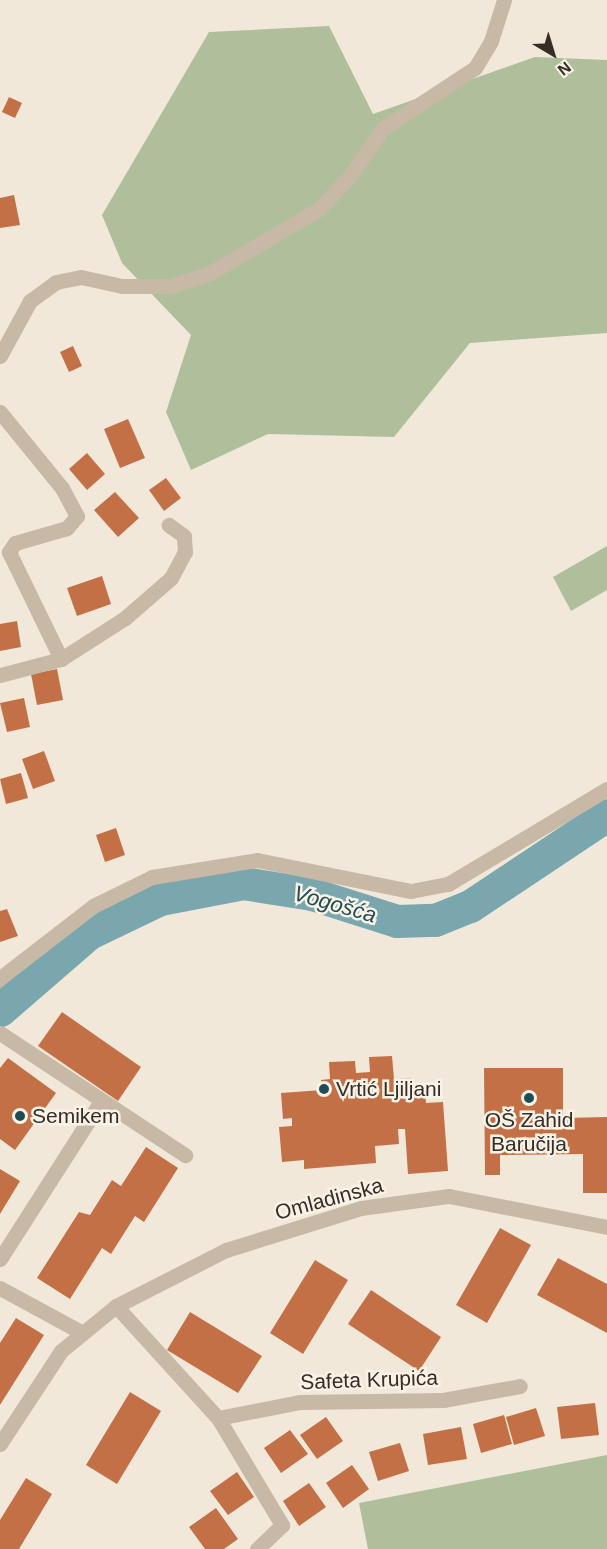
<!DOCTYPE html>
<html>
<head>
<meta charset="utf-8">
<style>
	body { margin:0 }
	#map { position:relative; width:607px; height:1549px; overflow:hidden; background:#f1e8da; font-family:Helvetica,sans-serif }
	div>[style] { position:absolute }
	.green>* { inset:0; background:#afbf9b }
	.river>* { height:33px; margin:-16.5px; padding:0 16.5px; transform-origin:16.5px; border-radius:16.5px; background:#7aa6ad }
	.building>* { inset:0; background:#c37046 }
	.minor>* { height:15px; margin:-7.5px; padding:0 7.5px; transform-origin:7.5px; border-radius:7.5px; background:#c8b9a7 }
	.dots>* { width:16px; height:16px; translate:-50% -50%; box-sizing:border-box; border:3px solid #f9f2e6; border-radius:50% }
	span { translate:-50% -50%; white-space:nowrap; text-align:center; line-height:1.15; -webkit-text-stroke:5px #f9f2e6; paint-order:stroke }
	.poi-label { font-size:21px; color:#352d27 }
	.left { translate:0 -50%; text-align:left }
	.street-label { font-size:21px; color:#352d27 }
	.water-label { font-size:22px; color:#1e4c55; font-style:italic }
	.north { position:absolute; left:523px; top:24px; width:60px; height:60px; -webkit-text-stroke:4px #f9f2e6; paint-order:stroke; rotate:142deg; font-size:16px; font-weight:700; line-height:24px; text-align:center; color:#352d27 }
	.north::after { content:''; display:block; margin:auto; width:21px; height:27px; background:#352d27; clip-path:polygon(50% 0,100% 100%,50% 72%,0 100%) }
</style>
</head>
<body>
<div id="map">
	<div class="green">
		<i style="clip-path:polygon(329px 26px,373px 114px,535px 57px,607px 60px,607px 333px,470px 343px,394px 437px,268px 434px,191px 470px,166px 412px,191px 335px,122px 263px,102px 215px,209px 32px)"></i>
		<i style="clip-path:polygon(607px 546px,607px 590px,571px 611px,553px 577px)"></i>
		<i style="clip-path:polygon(152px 877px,160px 899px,89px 933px,0 1010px,0 978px,49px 937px)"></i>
		<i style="clip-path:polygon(607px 1455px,607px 1549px,368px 1549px,359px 1503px)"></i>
	</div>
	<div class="river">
		<i style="left:0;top:1010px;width:118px;rotate:-40.9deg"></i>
		<i style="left:89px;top:933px;width:79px;rotate:-25.6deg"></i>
		<i style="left:160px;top:899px;width:85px;rotate:-10.9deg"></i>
		<i style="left:243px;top:883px;width:70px;rotate:9.1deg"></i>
		<i style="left:312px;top:894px;width:89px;rotate:17.6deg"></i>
		<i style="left:397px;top:921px;width:38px;rotate:-2deg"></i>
		<i style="left:435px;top:920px;width:38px;rotate:-22deg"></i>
		<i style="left:470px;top:906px;width:164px;rotate:-33.6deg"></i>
	</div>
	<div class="building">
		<i style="clip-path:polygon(9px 97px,22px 103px,15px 118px,2px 112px)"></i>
		<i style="clip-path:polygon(14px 195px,20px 225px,0 228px,0 198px)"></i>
		<i style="clip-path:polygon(73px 346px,82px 366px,69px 372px,60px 352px)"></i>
		<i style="clip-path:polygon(128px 419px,145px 458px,120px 468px,104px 429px)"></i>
		<i style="clip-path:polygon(87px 453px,105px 474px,87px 490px,69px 469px)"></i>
		<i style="clip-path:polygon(166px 478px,181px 498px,164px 511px,149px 490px)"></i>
		<i style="clip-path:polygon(115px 492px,139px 518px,118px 537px,94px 510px)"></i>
		<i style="clip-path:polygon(102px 576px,111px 604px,77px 616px,67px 588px)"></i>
		<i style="clip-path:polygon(17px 621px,21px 647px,0 651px,0 624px)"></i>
		<i style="clip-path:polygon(57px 669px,63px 700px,37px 705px,31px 674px)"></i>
		<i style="clip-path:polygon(24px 698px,30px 727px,7px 732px,0 703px)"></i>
		<i style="clip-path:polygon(44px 751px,55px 781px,33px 789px,22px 759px)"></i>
		<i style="clip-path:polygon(21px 773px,28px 798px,6px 804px,0 779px)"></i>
		<i style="clip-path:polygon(116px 828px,125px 855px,105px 862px,96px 835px)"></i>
		<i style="clip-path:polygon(7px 909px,18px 936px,0 942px,0 911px)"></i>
		<i style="clip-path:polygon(62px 1012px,141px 1067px,118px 1101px,38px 1046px)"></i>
		<i style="clip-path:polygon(392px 1056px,394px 1079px,411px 1078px,411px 1089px,425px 1088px,426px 1103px,443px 1102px,448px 1171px,408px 1174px,405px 1129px,398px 1129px,399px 1144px,375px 1146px,376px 1163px,304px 1169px,304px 1160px,282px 1162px,279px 1127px,292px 1126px,292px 1118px,283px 1119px,281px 1093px,322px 1090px,321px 1080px,330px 1079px,329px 1062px,355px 1061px,356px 1073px,370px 1072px,369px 1057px)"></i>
		<i style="clip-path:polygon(8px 1058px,56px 1093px,15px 1150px,0 1139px,0 1068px)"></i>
		<i style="clip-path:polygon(484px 1068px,563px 1068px,563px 1118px,607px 1117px,607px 1193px,583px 1193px,583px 1154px,500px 1155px,500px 1175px,485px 1175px)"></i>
		<i style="clip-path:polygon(146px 1147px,178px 1168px,144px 1222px,135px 1216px,111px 1254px,102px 1248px,70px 1299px,37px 1278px,79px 1212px,90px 1215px,112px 1180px,121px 1186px)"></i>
		<i style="clip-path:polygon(0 1169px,20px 1181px,0 1214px)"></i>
		<i style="clip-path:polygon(500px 1228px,531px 1245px,487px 1323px,456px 1305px)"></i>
		<i style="clip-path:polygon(558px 1258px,607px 1284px,607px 1333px,537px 1295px)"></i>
		<i style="clip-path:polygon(315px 1260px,348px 1280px,303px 1354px,270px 1333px)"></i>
		<i style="clip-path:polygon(371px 1290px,441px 1337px,419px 1371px,348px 1324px)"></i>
		<i style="clip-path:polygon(190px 1312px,262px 1356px,238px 1393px,167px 1350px)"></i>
		<i style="clip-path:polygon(16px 1318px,44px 1335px,0 1405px,0 1343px)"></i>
		<i style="clip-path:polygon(130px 1392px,161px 1411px,117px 1484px,86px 1465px)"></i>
		<i style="clip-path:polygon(595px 1403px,599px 1435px,561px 1439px,557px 1407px)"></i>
		<i style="clip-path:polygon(536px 1408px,545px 1436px,514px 1445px,506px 1417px)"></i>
		<i style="clip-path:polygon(504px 1415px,512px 1444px,481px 1453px,473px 1424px)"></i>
		<i style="clip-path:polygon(326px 1417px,343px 1441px,317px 1459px,300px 1435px)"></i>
		<i style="clip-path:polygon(461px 1427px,467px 1459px,428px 1465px,423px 1434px)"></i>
		<i style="clip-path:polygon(290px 1430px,308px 1454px,281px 1473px,264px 1448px)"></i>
		<i style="clip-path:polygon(400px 1443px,409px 1471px,378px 1481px,369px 1452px)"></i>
		<i style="clip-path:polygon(352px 1465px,369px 1489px,343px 1508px,326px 1483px)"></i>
		<i style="clip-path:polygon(237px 1472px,254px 1497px,228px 1515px,210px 1491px)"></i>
		<i style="clip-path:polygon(26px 1478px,52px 1494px,19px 1549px,0 1549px,0 1520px)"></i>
		<i style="clip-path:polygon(309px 1483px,326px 1507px,299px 1526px,283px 1501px)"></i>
		<i style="clip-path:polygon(216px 1508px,238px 1539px,224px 1549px,205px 1549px,189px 1527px)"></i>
	</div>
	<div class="minor">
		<i style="left:0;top:356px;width:63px;rotate:-61.4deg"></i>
		<i style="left:30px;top:301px;width:32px;rotate:-36deg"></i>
		<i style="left:56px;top:282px;width:25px;rotate:-11deg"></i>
		<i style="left:81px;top:277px;width:42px;rotate:12.4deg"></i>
		<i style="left:122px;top:286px;width:48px"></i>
		<i style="left:170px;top:286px;width:42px;rotate:-18deg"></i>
		<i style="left:210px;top:273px;width:126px;rotate:-30.4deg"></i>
		<i style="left:319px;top:209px;width:45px;rotate:-46.8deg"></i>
		<i style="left:350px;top:176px;width:57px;rotate:-55.8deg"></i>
		<i style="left:382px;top:129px;width:111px;rotate:-33.3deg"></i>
		<i style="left:475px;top:68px;width:31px;rotate:-59deg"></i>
		<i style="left:491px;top:41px;width:43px;rotate:-72.4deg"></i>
		<i style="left:0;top:412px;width:98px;rotate:50.8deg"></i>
		<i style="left:62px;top:488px;width:32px;rotate:62deg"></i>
		<i style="left:77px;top:516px;width:16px;rotate:130deg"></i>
		<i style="left:67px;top:528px;width:54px;rotate:163.9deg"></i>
		<i style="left:15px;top:543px;width:11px;rotate:124deg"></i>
		<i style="left:9px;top:552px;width:119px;rotate:64.1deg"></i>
		<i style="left:0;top:675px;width:63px;rotate:-14.7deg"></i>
		<i style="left:61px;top:659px;width:76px;rotate:-32.6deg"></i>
		<i style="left:125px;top:618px;width:61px;rotate:-41deg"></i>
		<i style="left:171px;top:578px;width:30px;rotate:-62deg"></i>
		<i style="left:185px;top:552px;width:16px;rotate:-94deg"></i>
		<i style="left:184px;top:536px;width:19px;rotate:-144deg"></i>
		<i style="left:0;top:978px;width:118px;rotate:-37.7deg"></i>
		<i style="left:93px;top:906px;width:66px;rotate:-26.2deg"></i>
		<i style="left:152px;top:877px;width:106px;rotate:-9.2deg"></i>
		<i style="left:257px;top:860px;width:157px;rotate:11.4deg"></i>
		<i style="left:411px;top:891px;width:38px;rotate:-11deg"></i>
		<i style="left:448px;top:884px;width:185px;rotate:-30.9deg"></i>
		<i style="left:0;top:1033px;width:222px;rotate:33.4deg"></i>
		<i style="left:0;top:1259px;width:188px;rotate:-57.4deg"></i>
		<i style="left:0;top:1288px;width:94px;rotate:28.5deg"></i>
		<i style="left:116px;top:1306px;width:151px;rotate:47.7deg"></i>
		<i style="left:218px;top:1418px;width:125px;rotate:59.1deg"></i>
		<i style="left:282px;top:1525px;width:35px;rotate:136deg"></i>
		<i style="left:218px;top:1418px;width:84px;rotate:-11deg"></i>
		<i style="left:300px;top:1402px;width:143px;rotate:-0.8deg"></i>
		<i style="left:443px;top:1400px;width:78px;rotate:-10.3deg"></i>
		<i style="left:0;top:1444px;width:111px;rotate:-56.7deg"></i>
		<i style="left:61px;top:1351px;width:71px;rotate:-39.3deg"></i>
		<i style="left:116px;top:1306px;width:123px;rotate:-27deg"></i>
		<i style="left:226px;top:1250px;width:141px;rotate:-17.3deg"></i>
		<i style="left:361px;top:1208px;width:89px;rotate:-7.8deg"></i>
		<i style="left:449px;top:1196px;width:161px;rotate:11.1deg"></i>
	</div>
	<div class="dots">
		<i style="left:324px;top:1089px;background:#1e4c55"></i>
		<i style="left:529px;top:1098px;background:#1e4c55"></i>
		<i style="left:20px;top:1116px;background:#1e4c55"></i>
	</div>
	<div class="poi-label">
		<span class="left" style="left:336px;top:1089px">Vrtić Ljiljani</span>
		<span class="left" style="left:32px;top:1116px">Semikem</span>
		<span style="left:529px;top:1132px">OŠ Zahid<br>Baručija</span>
	</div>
	<div class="street-label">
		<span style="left:329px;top:1199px;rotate:-15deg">Omladinska</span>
		<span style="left:369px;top:1380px;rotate:-2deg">Safeta Krupića</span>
	</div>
	<div class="water-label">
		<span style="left:335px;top:904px;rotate:16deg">Vogošća</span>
	</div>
	<div class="north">N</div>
</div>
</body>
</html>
